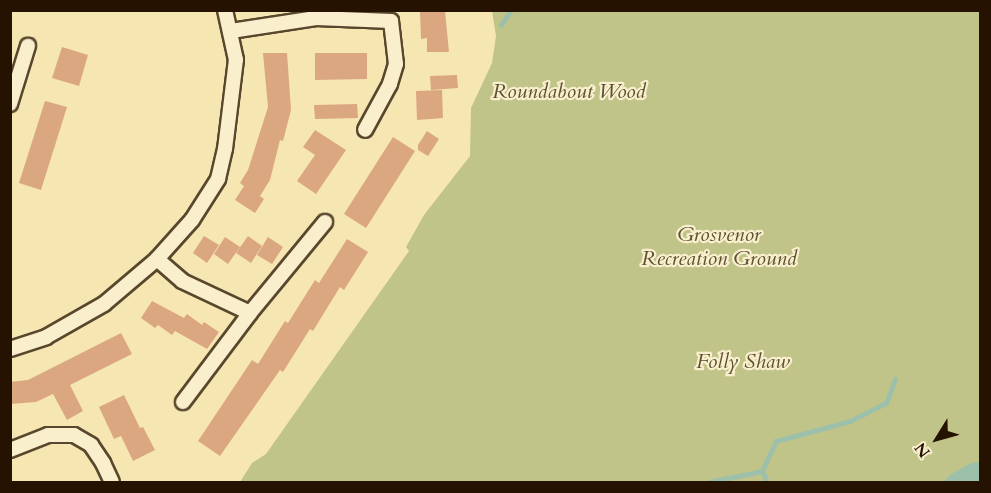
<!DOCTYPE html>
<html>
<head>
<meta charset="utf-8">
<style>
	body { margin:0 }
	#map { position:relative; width:991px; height:493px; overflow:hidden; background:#f6e6b2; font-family:Cardo,serif }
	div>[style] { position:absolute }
	.green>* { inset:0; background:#c0c489 }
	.water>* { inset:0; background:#9dc0aa }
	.stream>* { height:4.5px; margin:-2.25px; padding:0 2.25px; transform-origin:2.25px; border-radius:2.25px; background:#9dc0aa }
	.building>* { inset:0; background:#dba781 }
	.roads { filter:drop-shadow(2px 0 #59472d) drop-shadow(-2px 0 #59472d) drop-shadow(0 2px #59472d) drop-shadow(0 -2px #59472d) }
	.street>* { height:14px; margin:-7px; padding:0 7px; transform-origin:7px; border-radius:7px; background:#f9efcd }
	span { translate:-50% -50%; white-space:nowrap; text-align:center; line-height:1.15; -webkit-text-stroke:4.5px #f9efcd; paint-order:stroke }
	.park-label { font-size:21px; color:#5b5031; font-style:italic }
	.frame { position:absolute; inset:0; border:12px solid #251201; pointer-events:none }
	.north { position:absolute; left:907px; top:409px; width:60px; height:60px; -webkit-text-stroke:4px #f9efcd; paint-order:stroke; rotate:233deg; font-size:16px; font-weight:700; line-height:24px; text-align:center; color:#251201 }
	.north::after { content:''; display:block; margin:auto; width:21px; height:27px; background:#251201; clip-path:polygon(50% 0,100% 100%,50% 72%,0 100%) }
</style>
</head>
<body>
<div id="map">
	<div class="green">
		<i style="clip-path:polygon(492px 11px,980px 11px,980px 482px,240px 482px,252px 463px,266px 454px,409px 251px,406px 247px,424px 215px,470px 156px,471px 108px,492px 63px,496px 36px)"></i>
	</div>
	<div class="water">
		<i style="clip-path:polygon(980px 462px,980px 482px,944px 482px,950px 475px,971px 463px)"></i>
	</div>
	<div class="stream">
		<i style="left:501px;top:25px;width:18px;rotate:-56deg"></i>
		<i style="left:709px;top:482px;width:54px;rotate:-11.7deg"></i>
		<i style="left:767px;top:482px;width:12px;rotate:-114deg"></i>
		<i style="left:762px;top:471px;width:33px;rotate:-65deg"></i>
		<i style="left:776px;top:441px;width:77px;rotate:-15.1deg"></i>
		<i style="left:850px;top:421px;width:40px;rotate:-26.6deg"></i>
		<i style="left:886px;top:403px;width:25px;rotate:-69deg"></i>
	</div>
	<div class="building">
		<i style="clip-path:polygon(445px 11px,449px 52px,427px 52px,427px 38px,421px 39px,420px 12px)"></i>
		<i style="clip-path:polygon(62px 47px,88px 55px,79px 86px,52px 78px)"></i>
		<i style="clip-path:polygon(263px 53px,287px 53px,291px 110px,283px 141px,280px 140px,270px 180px,260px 196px,264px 199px,255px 213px,235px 200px,244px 186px,240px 183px,248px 170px,268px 107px)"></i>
		<i style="clip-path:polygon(315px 53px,367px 53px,367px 79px,315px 80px)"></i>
		<i style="clip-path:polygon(457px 75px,458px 88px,431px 90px,430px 76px)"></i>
		<i style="clip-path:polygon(442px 90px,443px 118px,417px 120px,416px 91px)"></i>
		<i style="clip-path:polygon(45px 101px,67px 107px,41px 190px,19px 183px)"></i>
		<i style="clip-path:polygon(357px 104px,358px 118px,315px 119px,314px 105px)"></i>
		<i style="clip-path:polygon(315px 130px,346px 150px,316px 194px,297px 181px,315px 155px,303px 147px)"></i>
		<i style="clip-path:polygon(427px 131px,439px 139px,428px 156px,418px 150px,418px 145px)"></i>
		<i style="clip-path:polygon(393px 137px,415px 151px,366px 228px,344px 214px)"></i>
		<i style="clip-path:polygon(204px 236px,219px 245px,207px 263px,193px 253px)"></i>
		<i style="clip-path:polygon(248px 236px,262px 246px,251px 263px,236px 253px)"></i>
		<i style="clip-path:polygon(225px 237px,240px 247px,228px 264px,214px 254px)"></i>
		<i style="clip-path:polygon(268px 237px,283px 247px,272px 264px,257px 255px)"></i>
		<i style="clip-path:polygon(347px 239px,368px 252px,344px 290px,340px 287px,313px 331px,310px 329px,283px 372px,280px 370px,220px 456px,198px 441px,252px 360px,258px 364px,285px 321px,288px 323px,315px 280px,319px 283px)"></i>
		<i style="clip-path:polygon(152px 301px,184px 318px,187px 314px,202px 325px,204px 322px,219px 332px,207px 349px,175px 331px,172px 335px,158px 325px,155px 328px,141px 318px)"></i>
		<i style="clip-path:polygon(121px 333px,132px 354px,70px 385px,83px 411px,67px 420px,53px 394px,36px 402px,10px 404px,10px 382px,28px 380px)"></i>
		<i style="clip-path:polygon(124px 395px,140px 428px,143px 427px,155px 450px,133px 461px,121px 436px,114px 439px,99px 407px)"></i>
	</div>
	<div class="roads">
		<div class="street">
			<i style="left:231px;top:31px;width:86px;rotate:-8.7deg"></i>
			<i style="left:316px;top:18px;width:75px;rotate:2.3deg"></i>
			<i style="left:391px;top:21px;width:43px;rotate:83.4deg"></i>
			<i style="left:396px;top:64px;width:21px;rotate:107deg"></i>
			<i style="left:390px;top:84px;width:52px;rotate:118.5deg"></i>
			<i style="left:10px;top:104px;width:61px;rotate:-72.8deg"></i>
			<i style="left:157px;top:259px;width:33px;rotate:41deg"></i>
			<i style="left:182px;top:281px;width:75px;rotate:25.2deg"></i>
			<i style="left:10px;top:349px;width:38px;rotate:-18deg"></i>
			<i style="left:46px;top:337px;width:67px;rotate:-29.6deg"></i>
			<i style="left:104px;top:304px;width:70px;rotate:-40.3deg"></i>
			<i style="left:157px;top:259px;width:52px;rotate:-48.1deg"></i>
			<i style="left:192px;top:220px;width:49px;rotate:-57.6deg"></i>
			<i style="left:218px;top:179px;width:31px;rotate:-77deg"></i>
			<i style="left:225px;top:149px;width:90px;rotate:-83deg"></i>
			<i style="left:236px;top:60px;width:51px;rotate:-102.4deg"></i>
			<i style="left:183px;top:402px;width:111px;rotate:-53deg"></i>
			<i style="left:250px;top:313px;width:118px;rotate:-50.5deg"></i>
			<i style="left:10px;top:450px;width:41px;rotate:-21.5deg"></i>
			<i style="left:48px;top:435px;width:26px"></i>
			<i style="left:74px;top:435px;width:20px;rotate:30deg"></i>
			<i style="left:91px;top:445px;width:22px;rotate:56deg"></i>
			<i style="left:103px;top:463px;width:21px;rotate:65deg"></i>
		</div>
	</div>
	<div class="park-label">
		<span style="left:569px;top:92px">Roundabout Wood</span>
		<span style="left:719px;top:247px">Grosvenor<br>Recreation Ground</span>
		<span style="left:743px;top:362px">Folly Shaw</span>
	</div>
	<div class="frame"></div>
	<div class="north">N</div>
</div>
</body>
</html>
